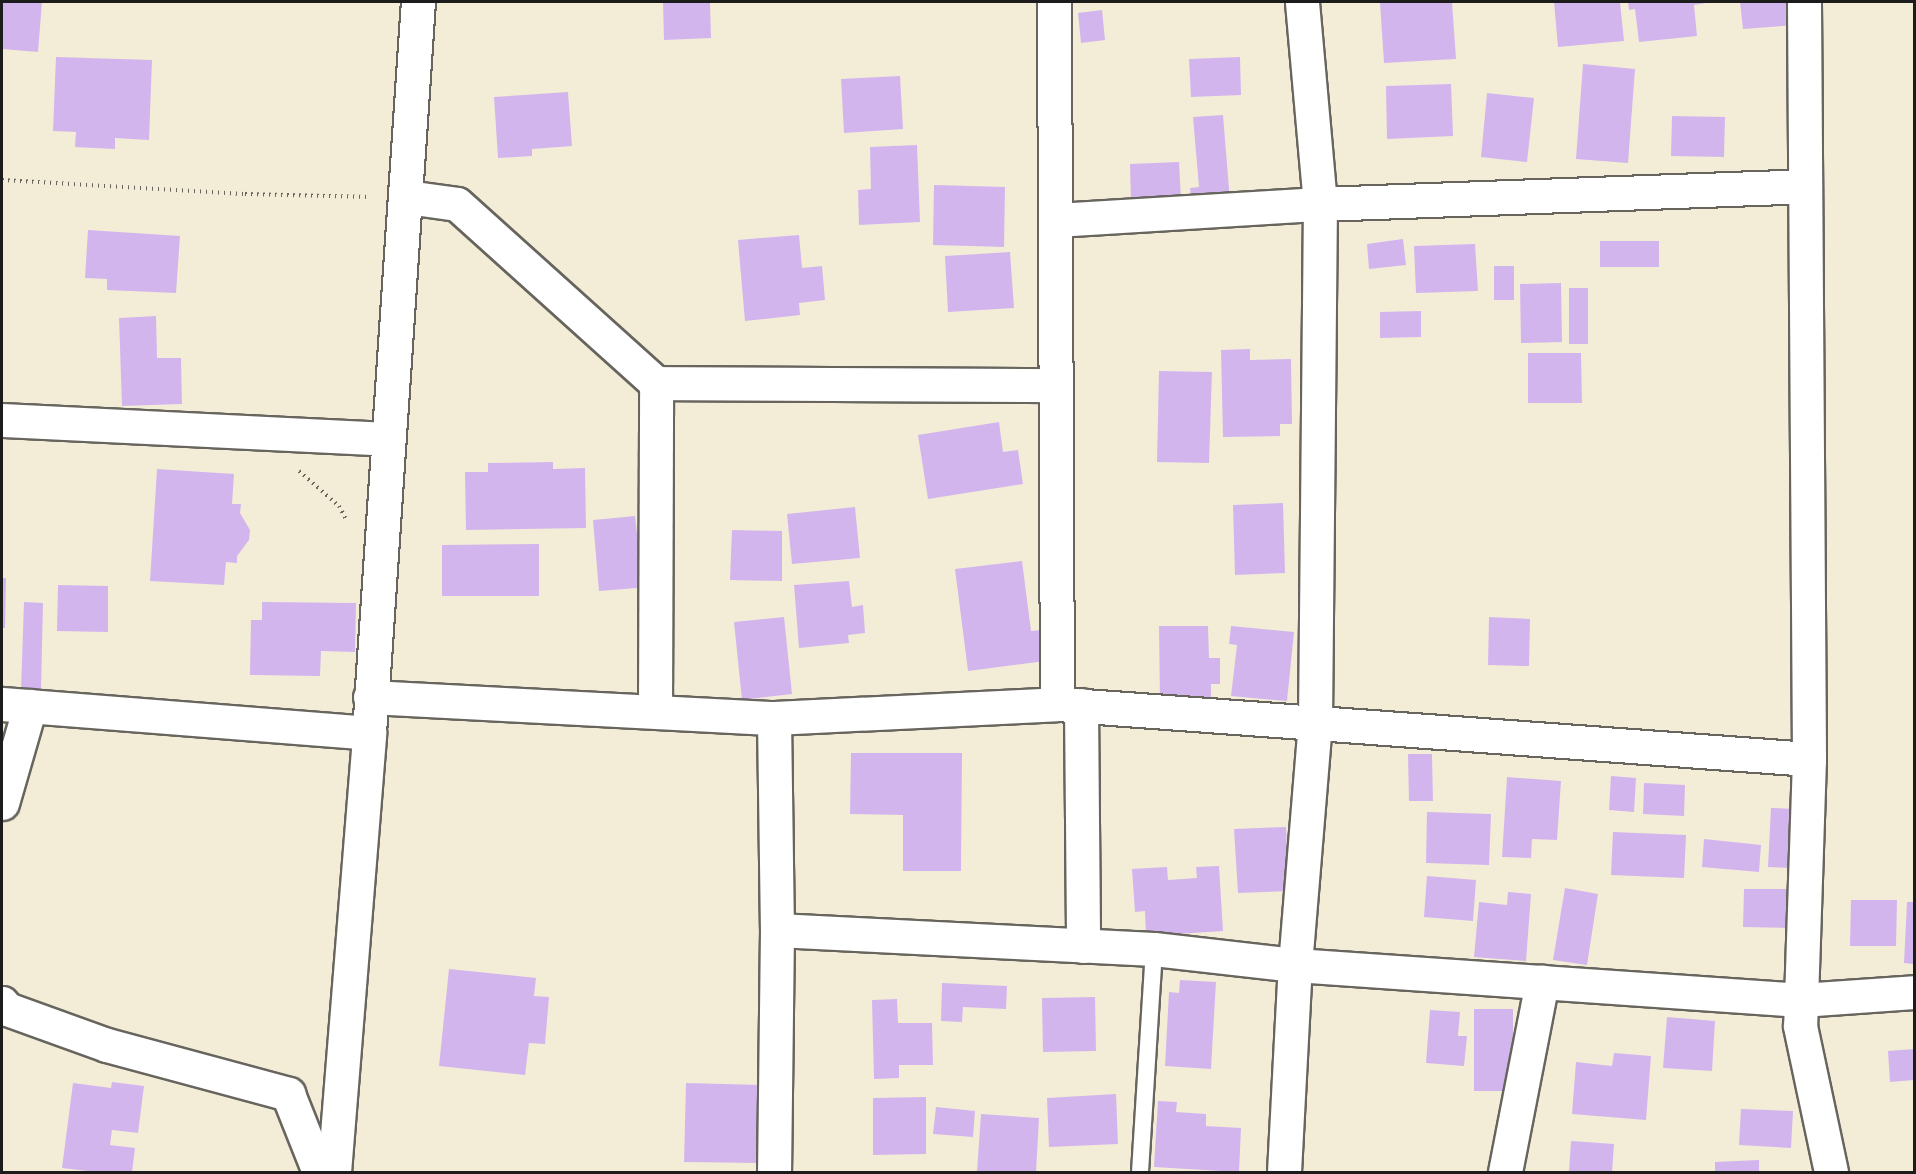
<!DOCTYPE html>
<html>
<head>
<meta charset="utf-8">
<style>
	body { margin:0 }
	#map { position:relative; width:1916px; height:1174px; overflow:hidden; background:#f3edd8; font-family:"EB Garamond",serif }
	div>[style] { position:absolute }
	.building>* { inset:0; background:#d3b5ee }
	.path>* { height:4px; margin-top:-2px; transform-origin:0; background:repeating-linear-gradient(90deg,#67655e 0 1.5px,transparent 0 6px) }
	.roads { filter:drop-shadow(2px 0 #67655e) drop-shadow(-2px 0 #67655e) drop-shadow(0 2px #67655e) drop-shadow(0 -2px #67655e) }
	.service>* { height:16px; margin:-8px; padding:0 8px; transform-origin:8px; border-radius:8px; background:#fff }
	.minor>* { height:33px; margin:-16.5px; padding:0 16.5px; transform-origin:16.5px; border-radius:16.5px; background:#fff }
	span { translate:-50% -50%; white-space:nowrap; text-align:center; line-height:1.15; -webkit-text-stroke:4.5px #fff; paint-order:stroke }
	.frame { position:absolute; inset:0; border:3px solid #1c1c1c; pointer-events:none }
</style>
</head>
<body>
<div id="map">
	<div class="building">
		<i style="clip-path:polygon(2px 2px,42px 2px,38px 52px,2px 49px)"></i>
		<i style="clip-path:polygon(663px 2px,710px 2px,711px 38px,664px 40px)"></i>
		<i style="clip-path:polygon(1380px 2px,1452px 2px,1456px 59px,1384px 63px)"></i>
		<i style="clip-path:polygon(1554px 2px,1620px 2px,1624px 41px,1558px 47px)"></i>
		<i style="clip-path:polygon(1628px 2px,1706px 2px,1706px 3px,1694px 5px,1697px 36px,1639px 42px,1635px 9px,1629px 10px)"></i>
		<i style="clip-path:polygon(1740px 2px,1793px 2px,1795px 25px,1743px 29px)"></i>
		<i style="clip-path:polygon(1102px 10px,1105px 40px,1081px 43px,1078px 13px)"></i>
		<i style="clip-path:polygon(56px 57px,152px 60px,149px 140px,115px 138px,115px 149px,75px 147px,76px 132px,53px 131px)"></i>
		<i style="clip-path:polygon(1240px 57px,1241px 95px,1191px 97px,1189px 59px)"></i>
		<i style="clip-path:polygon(1583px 64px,1635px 69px,1628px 163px,1576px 159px)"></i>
		<i style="clip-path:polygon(900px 76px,903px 129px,844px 133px,841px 79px)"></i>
		<i style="clip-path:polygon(1451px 84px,1453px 136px,1387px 139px,1386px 86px)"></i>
		<i style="clip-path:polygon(568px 92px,572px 146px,532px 149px,532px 156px,498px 158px,494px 97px)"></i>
		<i style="clip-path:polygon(1487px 93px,1534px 98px,1527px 162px,1481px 157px)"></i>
		<i style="clip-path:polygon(1223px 115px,1230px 201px,1192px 205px,1190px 188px,1199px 187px,1193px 117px)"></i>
		<i style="clip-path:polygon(1672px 116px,1725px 117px,1724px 157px,1671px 156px)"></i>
		<i style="clip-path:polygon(917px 145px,920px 222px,859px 225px,858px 190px,871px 189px,870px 147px)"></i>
		<i style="clip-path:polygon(1179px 162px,1181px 200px,1131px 201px,1130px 164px)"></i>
		<i style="clip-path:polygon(934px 185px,1005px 187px,1004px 247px,933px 245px)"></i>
		<i style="clip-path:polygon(88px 230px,180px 236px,176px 293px,107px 290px,107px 279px,85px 278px)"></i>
		<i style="clip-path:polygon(799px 235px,802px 268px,822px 266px,825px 300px,799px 303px,800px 315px,745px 321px,738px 240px)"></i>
		<i style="clip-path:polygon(1403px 239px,1406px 265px,1369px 269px,1367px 244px)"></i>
		<i style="clip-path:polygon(1600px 241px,1659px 241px,1659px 267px,1600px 267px)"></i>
		<i style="clip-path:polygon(1475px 244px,1478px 291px,1416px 293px,1414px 246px)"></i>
		<i style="clip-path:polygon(1010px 252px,1014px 308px,948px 312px,945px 256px)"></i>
		<i style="clip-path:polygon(1494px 266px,1514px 266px,1514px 300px,1494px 300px)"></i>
		<i style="clip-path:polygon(1561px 283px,1562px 342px,1521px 343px,1520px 284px)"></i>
		<i style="clip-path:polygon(1569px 288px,1588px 288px,1588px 344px,1569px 344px)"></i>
		<i style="clip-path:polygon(1421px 311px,1421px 337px,1380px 338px,1380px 312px)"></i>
		<i style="clip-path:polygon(156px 316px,157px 358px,181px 358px,182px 404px,122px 406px,119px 318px)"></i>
		<i style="clip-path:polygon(1250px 349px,1250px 360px,1291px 359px,1292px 424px,1280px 424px,1280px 436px,1223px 437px,1221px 350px)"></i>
		<i style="clip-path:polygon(1528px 353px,1581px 353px,1582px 403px,1528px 403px)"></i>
		<i style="clip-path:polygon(1159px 371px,1212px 372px,1209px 463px,1157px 462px)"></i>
		<i style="clip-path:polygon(999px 422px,1003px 452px,1018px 450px,1023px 484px,928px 499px,918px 435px)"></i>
		<i style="clip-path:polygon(553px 462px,553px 469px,585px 468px,586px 528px,466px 530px,465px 472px,488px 472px,488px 463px)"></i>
		<i style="clip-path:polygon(157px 469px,234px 474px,232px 504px,241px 504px,240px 513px,250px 530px,249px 540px,237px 556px,237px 563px,226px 562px,224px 585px,150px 581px)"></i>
		<i style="clip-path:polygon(1283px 503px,1285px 573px,1235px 575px,1233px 505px)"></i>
		<i style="clip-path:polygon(855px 507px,860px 558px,792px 564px,787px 514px)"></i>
		<i style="clip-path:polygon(635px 516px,637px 534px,644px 534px,649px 587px,599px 591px,593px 520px)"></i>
		<i style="clip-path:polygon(732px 530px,782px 531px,782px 581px,730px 580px)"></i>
		<i style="clip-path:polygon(539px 544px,539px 596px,442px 596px,442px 545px)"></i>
		<i style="clip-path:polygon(1022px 561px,1031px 631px,1042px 630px,1046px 661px,968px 671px,955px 569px)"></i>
		<i style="clip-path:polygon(2px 578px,6px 578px,5px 628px,2px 628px)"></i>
		<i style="clip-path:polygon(849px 581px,852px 607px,863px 605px,865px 633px,848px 635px,849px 643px,799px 648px,794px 585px)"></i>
		<i style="clip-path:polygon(58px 585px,108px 586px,108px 632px,57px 631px)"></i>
		<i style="clip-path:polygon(24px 602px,43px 603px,41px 690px,21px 690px)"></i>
		<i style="clip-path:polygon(262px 602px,356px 603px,355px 652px,321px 651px,320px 676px,250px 675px,251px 620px,262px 620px)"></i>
		<i style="clip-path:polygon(784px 617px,792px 694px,742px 700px,734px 622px)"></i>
		<i style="clip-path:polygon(1489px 617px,1530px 619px,1529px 666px,1488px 665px)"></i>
		<i style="clip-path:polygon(1159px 626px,1208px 626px,1209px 658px,1220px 658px,1220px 684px,1211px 684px,1211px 702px,1160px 702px)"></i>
		<i style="clip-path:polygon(1231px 626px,1294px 632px,1287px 701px,1231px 696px,1237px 645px,1229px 644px)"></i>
		<i style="clip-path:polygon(851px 753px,962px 753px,961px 871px,903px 871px,903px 815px,850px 814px)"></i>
		<i style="clip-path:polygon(1408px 754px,1432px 754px,1433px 801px,1409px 801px)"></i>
		<i style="clip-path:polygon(1611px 776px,1636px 778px,1634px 812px,1609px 810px)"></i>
		<i style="clip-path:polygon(1507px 777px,1561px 781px,1557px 840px,1532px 839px,1531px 858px,1502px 857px)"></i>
		<i style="clip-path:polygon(1644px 783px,1685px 785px,1684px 816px,1643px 814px)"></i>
		<i style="clip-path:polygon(1771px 808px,1797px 809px,1794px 868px,1768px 867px)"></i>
		<i style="clip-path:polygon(1427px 812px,1491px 814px,1489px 865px,1426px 863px)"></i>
		<i style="clip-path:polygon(1286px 827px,1289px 891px,1238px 893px,1234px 829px)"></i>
		<i style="clip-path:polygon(1613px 832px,1686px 835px,1684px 878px,1611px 875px)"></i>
		<i style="clip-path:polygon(1704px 839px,1761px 845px,1759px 872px,1702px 867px)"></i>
		<i style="clip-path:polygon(1219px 866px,1223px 931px,1146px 936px,1145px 911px,1135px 912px,1132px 869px,1167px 867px,1168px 880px,1197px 878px,1196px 867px)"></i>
		<i style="clip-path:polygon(1427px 876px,1476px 880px,1473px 921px,1424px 917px)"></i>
		<i style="clip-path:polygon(1565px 888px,1598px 894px,1587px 965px,1553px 960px)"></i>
		<i style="clip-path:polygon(1744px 889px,1792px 889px,1791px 928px,1743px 927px)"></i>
		<i style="clip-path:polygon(1508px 892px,1531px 894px,1526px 961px,1474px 957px,1479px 902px,1507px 905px)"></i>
		<i style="clip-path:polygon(1851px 900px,1897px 900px,1896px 946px,1850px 946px)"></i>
		<i style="clip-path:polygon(1907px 902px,1914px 902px,1914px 964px,1904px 963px)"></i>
		<i style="clip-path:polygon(449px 969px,536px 978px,534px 996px,549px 997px,545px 1044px,529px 1043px,525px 1075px,439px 1066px)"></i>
		<i style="clip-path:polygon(1180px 980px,1216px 982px,1211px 1069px,1165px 1066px,1169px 992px,1179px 993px)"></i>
		<i style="clip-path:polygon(942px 983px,1007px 986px,1006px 1009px,963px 1007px,962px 1022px,941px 1021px)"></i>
		<i style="clip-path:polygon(1095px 997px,1096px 1051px,1043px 1052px,1042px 998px)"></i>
		<i style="clip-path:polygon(897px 999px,898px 1023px,932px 1023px,933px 1065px,899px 1065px,899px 1078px,874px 1079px,872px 1000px)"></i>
		<i style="clip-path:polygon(1474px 1009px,1513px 1009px,1513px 1091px,1474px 1091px)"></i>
		<i style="clip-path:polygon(1430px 1010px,1460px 1012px,1458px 1036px,1467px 1036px,1464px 1066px,1426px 1063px)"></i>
		<i style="clip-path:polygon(1667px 1017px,1715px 1021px,1712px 1071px,1663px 1068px)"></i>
		<i style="clip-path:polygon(1914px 1049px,1914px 1080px,1890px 1082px,1888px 1051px)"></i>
		<i style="clip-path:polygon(1614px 1053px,1651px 1056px,1646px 1120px,1572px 1114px,1576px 1062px,1612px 1066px)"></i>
		<i style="clip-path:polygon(112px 1082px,144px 1086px,138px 1133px,112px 1130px,110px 1145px,135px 1148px,132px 1172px,96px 1172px,62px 1168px,73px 1083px,111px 1088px)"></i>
		<i style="clip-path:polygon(686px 1083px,760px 1085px,758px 1163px,684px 1162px)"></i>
		<i style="clip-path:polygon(1116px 1094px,1118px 1144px,1049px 1147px,1047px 1098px)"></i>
		<i style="clip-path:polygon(926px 1097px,926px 1154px,873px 1155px,873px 1098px)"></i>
		<i style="clip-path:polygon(1158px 1101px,1177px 1102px,1176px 1112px,1206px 1114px,1206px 1126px,1241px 1128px,1239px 1172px,1154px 1167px)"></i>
		<i style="clip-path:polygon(936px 1107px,975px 1111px,973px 1137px,933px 1134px)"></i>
		<i style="clip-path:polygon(1741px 1109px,1793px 1111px,1791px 1148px,1739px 1145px)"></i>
		<i style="clip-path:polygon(981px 1114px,1039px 1118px,1036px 1172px,977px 1172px)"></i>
		<i style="clip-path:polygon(1571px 1141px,1614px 1144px,1612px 1172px,1569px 1172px)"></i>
		<i style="clip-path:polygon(1759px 1160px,1759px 1172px,1715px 1172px,1715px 1162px)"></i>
	</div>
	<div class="path">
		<i style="left:2px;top:180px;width:243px;rotate:3.3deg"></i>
		<i style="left:245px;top:194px;width:125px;rotate:1.4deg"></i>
		<i style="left:299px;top:471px;width:53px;rotate:41.2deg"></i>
		<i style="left:339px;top:506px;width:17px;rotate:62deg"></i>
	</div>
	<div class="roads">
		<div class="service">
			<i style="left:1140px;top:1172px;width:223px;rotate:-86.4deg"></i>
		</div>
		<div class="minor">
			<i style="left:1054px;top:2px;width:702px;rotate:89.76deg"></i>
			<i style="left:1804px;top:2px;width:757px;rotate:89.62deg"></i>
			<i style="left:1809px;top:759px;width:267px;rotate:91.9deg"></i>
			<i style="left:1800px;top:1026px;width:149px;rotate:78deg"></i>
			<i style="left:407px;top:197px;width:50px;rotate:8deg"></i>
			<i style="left:457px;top:204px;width:268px;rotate:42deg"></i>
			<i style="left:656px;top:383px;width:400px;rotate:0.3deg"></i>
			<i style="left:1056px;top:220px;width:264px;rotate:-3.5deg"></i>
			<i style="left:1320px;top:204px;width:485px;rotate:-2.1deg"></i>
			<i style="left:2px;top:420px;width:385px;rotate:2.8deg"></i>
			<i style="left:370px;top:697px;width:405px;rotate:3deg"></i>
			<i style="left:774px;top:718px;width:283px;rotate:-2.8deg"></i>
			<i style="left:1057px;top:704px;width:754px;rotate:4.18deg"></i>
			<i style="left:2px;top:704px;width:368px;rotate:4.5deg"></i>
			<i style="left:1081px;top:705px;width:241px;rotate:89.5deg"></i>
			<i style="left:655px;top:711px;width:328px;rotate:-89.8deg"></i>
			<i style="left:774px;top:718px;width:212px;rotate:89.2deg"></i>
			<i style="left:777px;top:930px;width:242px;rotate:90.7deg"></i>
			<i style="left:2px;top:803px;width:101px;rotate:-73.9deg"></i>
			<i style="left:777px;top:930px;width:377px;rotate:2.9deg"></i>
			<i style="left:1154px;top:949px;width:142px;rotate:6.5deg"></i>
			<i style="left:1295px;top:965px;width:507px;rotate:3.96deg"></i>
			<i style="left:1801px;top:1000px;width:113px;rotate:-4deg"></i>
			<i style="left:2px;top:1003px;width:8px;rotate:50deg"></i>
			<i style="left:7px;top:1009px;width:106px;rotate:19.8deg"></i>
			<i style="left:107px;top:1045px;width:188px;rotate:15.1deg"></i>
			<i style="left:288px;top:1094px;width:84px;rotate:68.3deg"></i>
			<i style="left:334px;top:1172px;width:440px;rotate:-85.4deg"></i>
			<i style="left:369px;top:733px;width:733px;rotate:-86.17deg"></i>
			<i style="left:1284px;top:1172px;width:207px;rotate:-87deg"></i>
			<i style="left:1295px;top:965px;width:244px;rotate:-85.3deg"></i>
			<i style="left:1315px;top:722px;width:518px;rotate:-89.45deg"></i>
			<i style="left:1320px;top:204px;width:203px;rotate:-95.1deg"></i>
			<i style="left:1505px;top:1172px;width:194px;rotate:-79deg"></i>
		</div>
	</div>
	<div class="frame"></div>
</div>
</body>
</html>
